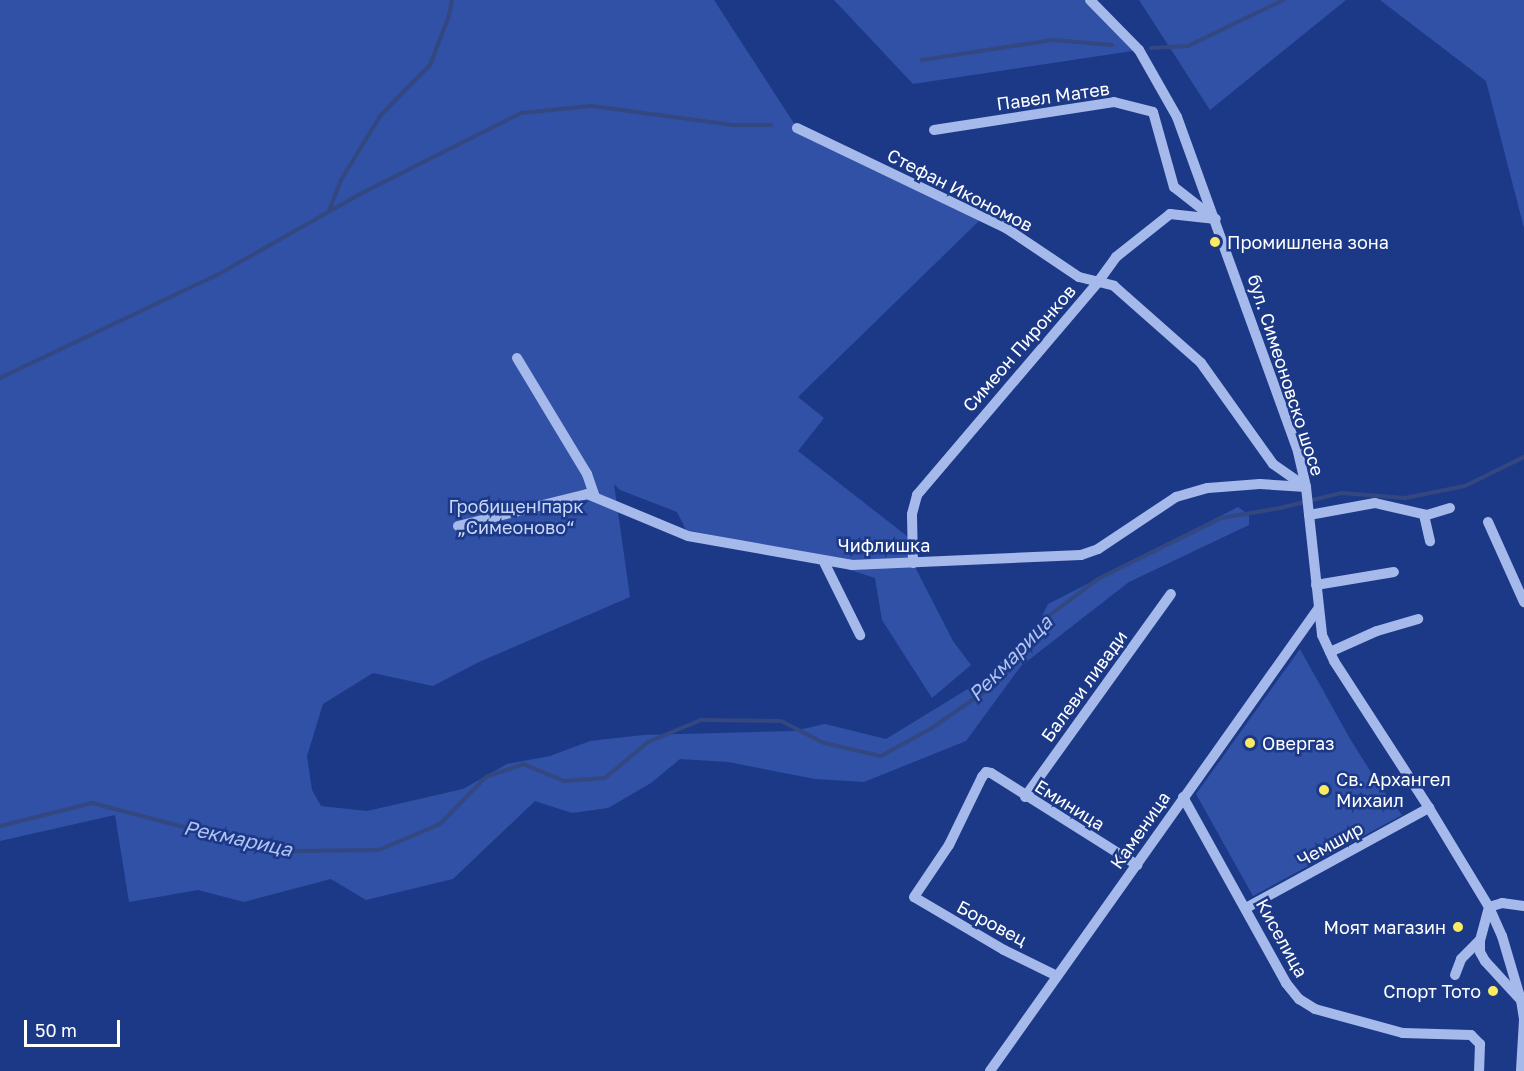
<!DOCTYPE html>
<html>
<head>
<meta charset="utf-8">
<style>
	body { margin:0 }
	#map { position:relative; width:1524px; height:1071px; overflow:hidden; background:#1c3987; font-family:"Golos Text",sans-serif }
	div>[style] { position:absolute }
	.green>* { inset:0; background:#3051a5 }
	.stream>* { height:4px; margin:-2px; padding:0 2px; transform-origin:2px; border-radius:2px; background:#334781 }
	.minor>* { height:10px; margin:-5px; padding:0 5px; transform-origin:5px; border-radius:5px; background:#a5b9eb }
	.dots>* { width:16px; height:16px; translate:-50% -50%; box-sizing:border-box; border:3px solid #1c3987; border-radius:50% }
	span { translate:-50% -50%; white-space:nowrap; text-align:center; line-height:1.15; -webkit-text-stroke:5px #1c3987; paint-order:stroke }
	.street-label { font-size:18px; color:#fff }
	.poi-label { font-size:18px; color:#fff }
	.left { translate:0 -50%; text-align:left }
	.right { translate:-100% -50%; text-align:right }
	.park-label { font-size:18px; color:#cad7f8 }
	.water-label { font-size:20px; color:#b1c3f3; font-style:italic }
	.scale { position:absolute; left:24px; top:1020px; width:96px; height:27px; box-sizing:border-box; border:3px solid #fff; border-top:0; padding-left:8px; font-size:18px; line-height:21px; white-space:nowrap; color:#fff; -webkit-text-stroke:4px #1c3987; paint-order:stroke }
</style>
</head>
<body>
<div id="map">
	<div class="green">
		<i style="clip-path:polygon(0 0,714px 0,797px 128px,981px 219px,798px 397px,824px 418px,798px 451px,912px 540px,913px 563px,953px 641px,971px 665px,932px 698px,882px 620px,875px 578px,791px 551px,686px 530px,677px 512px,620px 490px,614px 484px,630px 597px,479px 662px,433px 686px,373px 673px,323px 704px,307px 756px,312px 790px,321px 806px,367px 811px,463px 789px,507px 764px,550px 756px,590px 741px,643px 735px,794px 731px,825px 724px,886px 739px,984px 679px,1039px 622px,1048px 604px,1238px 507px,1249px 515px,1249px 525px,1129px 582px,1021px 666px,966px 741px,864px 782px,815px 779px,728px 762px,680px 759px,651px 783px,608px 808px,572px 813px,535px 801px,453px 879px,366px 900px,331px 879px,244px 902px,198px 890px,129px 902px,115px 815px,0 841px)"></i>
		<i style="clip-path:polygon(834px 0,1090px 0,1139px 50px,913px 84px)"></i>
		<i style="clip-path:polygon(1139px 0,1346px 0,1210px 110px)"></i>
		<i style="clip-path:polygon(1380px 0,1524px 0,1524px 228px,1486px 81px)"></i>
		<i style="clip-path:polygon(1300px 649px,1349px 737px,1377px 782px,1402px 815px,1253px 896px,1196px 794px)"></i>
	</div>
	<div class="stream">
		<i style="left:1151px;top:48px;width:37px;rotate:-3deg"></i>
		<i style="left:1188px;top:46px;width:106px;rotate:-25.8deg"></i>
		<i style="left:922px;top:60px;width:133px;rotate:-8.7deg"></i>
		<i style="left:1053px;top:40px;width:59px;rotate:4.8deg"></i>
		<i style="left:329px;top:211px;width:33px;rotate:-69deg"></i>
		<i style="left:341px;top:180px;width:75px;rotate:-58.6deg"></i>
		<i style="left:380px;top:116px;width:71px;rotate:-45.6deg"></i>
		<i style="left:430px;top:65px;width:53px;rotate:-68.8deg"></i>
		<i style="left:449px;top:16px;width:16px;rotate:-79deg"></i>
		<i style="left:0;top:378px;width:240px;rotate:-25.4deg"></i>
		<i style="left:217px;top:275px;width:164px;rotate:-29.5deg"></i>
		<i style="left:360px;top:194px;width:180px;rotate:-26.7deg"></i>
		<i style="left:521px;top:113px;width:71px;rotate:-5.6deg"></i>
		<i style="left:592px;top:106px;width:141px;rotate:7.7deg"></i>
		<i style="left:732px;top:125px;width:39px"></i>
		<i style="left:0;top:826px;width:95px;rotate:-14deg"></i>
		<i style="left:92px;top:803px;width:134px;rotate:14.7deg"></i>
		<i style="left:222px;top:837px;width:74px;rotate:10.9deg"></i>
		<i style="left:295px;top:851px;width:84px;rotate:-0.7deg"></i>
		<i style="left:379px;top:850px;width:66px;rotate:-23.1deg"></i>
		<i style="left:440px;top:824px;width:66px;rotate:-45.6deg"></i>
		<i style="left:486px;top:777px;width:39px;rotate:-19deg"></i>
		<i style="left:523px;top:764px;width:44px;rotate:22.5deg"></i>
		<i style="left:564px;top:781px;width:41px;rotate:-4.2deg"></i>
		<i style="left:605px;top:778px;width:56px;rotate:-39.9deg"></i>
		<i style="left:648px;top:742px;width:57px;rotate:-22.5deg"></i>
		<i style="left:701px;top:720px;width:80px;rotate:0.7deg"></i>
		<i style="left:781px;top:721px;width:48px;rotate:27.1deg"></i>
		<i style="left:824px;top:743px;width:58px;rotate:12.8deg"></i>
		<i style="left:881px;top:756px;width:58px;rotate:-28.8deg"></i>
		<i style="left:932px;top:728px;width:63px;rotate:-34.7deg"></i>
		<i style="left:984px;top:692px;width:97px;rotate:-50deg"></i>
		<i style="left:1046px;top:618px;width:65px;rotate:-36.9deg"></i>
		<i style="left:1098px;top:579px;width:137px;rotate:-26.4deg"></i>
		<i style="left:1221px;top:518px;width:60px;rotate:-9.6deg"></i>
		<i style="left:1280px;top:508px;width:63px;rotate:-13.8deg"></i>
		<i style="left:1341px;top:493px;width:64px;rotate:4.5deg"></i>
		<i style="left:1405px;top:498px;width:61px;rotate:-11.3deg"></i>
		<i style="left:1465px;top:486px;width:66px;rotate:-26.2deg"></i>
	</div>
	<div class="minor">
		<i style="left:1090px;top:0;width:70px;rotate:45.6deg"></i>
		<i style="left:1139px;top:50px;width:77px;rotate:60.4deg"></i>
		<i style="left:1177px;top:117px;width:356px;rotate:70.1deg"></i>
		<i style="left:1298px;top:452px;width:36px;rotate:77deg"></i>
		<i style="left:1306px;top:487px;width:149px;rotate:83.8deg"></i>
		<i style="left:1322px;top:635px;width:29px;rotate:65deg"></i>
		<i style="left:1334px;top:661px;width:175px;rotate:57.1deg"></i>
		<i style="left:1429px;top:808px;width:116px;rotate:58.8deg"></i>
		<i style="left:1489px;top:907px;width:32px;rotate:66deg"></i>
		<i style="left:1502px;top:936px;width:67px;rotate:73.5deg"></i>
		<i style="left:1521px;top:1000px;width:20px;rotate:81deg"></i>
		<i style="left:1524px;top:1020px;width:51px;rotate:93.4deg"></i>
		<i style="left:797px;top:128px;width:232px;rotate:25.6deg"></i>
		<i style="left:1006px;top:228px;width:88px;rotate:33.9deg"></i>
		<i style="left:1079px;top:277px;width:36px;rotate:14deg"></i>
		<i style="left:1114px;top:286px;width:116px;rotate:41.5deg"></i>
		<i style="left:1201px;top:363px;width:124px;rotate:54.5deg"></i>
		<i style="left:1273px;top:464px;width:40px;rotate:34.9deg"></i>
		<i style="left:934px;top:130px;width:182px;rotate:-8.8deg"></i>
		<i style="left:1114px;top:102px;width:40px;rotate:14.4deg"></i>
		<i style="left:1153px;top:112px;width:78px;rotate:74.4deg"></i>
		<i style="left:1174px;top:187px;width:52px;rotate:38deg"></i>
		<i style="left:517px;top:358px;width:135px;rotate:58.9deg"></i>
		<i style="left:587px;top:474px;width:24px;rotate:71deg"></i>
		<i style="left:1309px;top:515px;width:67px;rotate:-10.3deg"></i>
		<i style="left:1375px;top:503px;width:53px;rotate:13deg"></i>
		<i style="left:1427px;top:515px;width:24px;rotate:-17deg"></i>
		<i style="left:1424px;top:515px;width:27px;rotate:77deg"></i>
		<i style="left:1488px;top:522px;width:88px;rotate:65.8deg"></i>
		<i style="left:458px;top:526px;width:133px;rotate:-13.9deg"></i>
		<i style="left:587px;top:494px;width:109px;rotate:22.6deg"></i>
		<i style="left:688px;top:536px;width:167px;rotate:10deg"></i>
		<i style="left:852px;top:565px;width:229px;rotate:-2.5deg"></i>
		<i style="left:1081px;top:555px;width:18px;rotate:-19deg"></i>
		<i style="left:1098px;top:549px;width:94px;rotate:-33.7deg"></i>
		<i style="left:1176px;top:497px;width:33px;rotate:-16deg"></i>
		<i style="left:1208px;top:488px;width:52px;rotate:-4.4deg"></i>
		<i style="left:1260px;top:484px;width:46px;rotate:3.7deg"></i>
		<i style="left:823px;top:560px;width:84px;rotate:63.7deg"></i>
		<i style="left:913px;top:563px;width:49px;rotate:-91.2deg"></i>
		<i style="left:912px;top:514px;width:20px;rotate:-75deg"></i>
		<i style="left:917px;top:495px;width:280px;rotate:-49.6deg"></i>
		<i style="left:1098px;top:282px;width:31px;rotate:-54deg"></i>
		<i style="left:1116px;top:257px;width:69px;rotate:-38.5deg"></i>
		<i style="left:1170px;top:214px;width:46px;rotate:6.2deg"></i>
		<i style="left:1316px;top:585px;width:79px;rotate:-9.5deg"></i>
		<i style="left:1330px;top:652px;width:51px;rotate:-24.1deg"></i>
		<i style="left:1377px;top:631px;width:43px;rotate:-16.3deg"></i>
		<i style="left:1025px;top:797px;width:250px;rotate:-54.3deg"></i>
		<i style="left:1183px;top:797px;width:213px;rotate:61deg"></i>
		<i style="left:1286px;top:983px;width:21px;rotate:51deg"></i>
		<i style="left:1299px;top:999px;width:19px;rotate:32deg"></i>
		<i style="left:1315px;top:1009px;width:91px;rotate:15.3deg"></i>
		<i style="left:1403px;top:1033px;width:68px;rotate:1.7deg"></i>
		<i style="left:1471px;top:1035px;width:13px;rotate:45deg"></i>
		<i style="left:1480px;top:1044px;width:27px;rotate:92deg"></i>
		<i style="left:1489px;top:907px;width:34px;rotate:105deg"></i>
		<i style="left:1480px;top:940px;width:12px;rotate:90deg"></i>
		<i style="left:1480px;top:952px;width:10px;rotate:61deg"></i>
		<i style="left:1485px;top:961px;width:50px;rotate:47.4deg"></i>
		<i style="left:1489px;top:907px;width:14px;rotate:-17deg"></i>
		<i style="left:1502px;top:903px;width:22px;rotate:8deg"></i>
		<i style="left:1246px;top:908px;width:209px;rotate:-28.7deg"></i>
		<i style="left:1455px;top:975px;width:17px;rotate:-69deg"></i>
		<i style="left:1461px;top:959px;width:27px;rotate:-45deg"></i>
		<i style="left:1057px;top:976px;width:59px;rotate:-153.9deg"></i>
		<i style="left:1004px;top:950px;width:104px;rotate:-149.5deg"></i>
		<i style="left:914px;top:897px;width:63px;rotate:-56.1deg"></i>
		<i style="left:949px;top:845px;width:76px;rotate:-64.1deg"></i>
		<i style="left:982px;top:777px;width:6px;rotate:-51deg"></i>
		<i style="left:986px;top:772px;width:5px;rotate:11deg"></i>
		<i style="left:991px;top:773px;width:173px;rotate:32.2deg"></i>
		<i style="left:990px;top:1071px;width:567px;rotate:-54.63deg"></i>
	</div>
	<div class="dots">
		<i style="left:1215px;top:242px;background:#fcea63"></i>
		<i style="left:1250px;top:743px;background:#fcea63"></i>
		<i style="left:1324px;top:790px;background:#fcea63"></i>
		<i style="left:1458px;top:927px;background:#fcea63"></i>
		<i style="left:1493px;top:991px;background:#fcea63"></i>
	</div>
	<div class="street-label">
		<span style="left:1053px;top:96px;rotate:-8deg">Павел Матев</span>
		<span style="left:960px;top:190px;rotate:27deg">Стефан Икономов</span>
		<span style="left:1019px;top:348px;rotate:-49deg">Симеон Пиронков</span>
		<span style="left:1286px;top:375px;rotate:72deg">бул. Симеоновско шосе</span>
		<span style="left:884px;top:545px">Чифлишка</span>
		<span style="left:1084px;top:686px;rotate:-54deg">Балеви ливади</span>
		<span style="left:1070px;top:805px;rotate:32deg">Еминица</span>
		<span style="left:1140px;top:830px;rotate:-55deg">Каменица</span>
		<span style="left:1330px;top:844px;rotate:-29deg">Чемшир</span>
		<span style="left:992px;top:923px;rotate:28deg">Боровец</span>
		<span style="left:1282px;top:938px;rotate:61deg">Киселица</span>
	</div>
	<div class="poi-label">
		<span class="left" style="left:1227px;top:242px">Промишлена зона</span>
		<span class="left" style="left:1262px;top:743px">Овергаз</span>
		<span class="left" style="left:1336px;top:790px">Св. Архангел<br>Михаил</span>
		<span class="right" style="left:1446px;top:927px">Моят магазин</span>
		<span class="right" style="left:1481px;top:991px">Спорт Тото</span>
	</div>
	<div class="park-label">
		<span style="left:516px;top:517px">Гробищен парк<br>„Симеоново“</span>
	</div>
	<div class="water-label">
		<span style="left:1010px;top:658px;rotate:-46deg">Рекмарица</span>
		<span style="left:238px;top:838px;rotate:12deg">Рекмарица</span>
	</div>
	<div class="scale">50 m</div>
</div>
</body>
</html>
